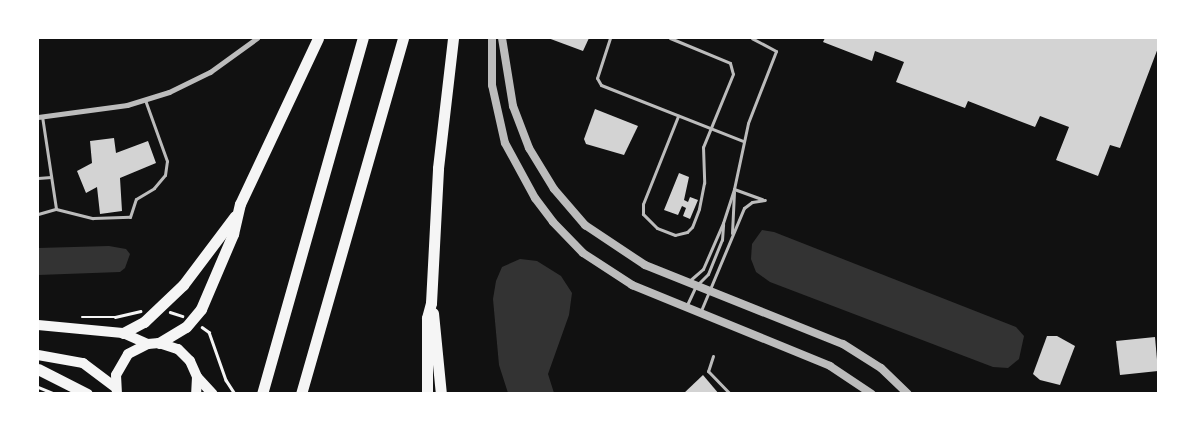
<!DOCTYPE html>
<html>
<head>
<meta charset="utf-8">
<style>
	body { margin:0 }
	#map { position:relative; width:1196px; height:431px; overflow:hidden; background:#111; font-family:Figtree,sans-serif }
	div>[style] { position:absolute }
	.water>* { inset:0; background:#333 }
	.building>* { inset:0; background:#d3d3d3 }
	.path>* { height:2.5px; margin:-1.25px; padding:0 1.25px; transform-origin:1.25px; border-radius:1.25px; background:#f5f5f5 }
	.service>* { height:3px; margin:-1.5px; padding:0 1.5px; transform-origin:1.5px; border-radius:1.5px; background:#bcbcbc }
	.minor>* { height:5px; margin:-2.5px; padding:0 2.5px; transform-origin:2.5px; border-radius:2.5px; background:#bcbcbc }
	.tertiary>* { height:8px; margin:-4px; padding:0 4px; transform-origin:4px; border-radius:4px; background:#bcbcbc }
	.primary>* { height:10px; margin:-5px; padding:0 5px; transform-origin:5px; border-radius:5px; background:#f5f5f5 }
	.trunk>* { height:10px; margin:-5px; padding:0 5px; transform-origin:5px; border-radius:5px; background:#f5f5f5 }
	.motorway>* { height:11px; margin:-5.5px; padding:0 5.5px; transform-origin:5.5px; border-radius:5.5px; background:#f5f5f5 }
	span { translate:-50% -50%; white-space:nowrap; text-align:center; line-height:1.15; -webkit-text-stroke:4px #fff; paint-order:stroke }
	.frame { position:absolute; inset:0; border:39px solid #fff; pointer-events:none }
</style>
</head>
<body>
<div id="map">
	<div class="water">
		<i style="clip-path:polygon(762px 230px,774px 232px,1016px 327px,1024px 336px,1019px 359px,1008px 368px,993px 367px,770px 282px,756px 272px,751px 259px,752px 244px)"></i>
		<i style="clip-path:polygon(109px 246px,126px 249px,130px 254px,125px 268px,120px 272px,38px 275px,38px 248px)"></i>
		<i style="clip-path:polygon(520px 259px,537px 261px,561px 276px,572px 293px,569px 315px,548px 374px,554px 393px,508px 393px,499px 365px,493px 299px,496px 281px,502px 267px)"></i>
	</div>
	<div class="building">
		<i style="clip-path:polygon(548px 38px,589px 38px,583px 51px)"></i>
		<i style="clip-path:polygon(825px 38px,1158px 38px,1158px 48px,1120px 148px,1110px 145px,1098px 176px,1056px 160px,1069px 127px,1040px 116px,1035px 127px,968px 101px,965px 108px,896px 82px,904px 62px,875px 51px,872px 61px,823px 42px)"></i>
		<i style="clip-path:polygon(595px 109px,638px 126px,624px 155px,586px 144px,584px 139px)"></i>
		<i style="clip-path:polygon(114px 138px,116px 153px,148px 141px,156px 163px,120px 178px,122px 211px,100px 214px,97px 187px,86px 193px,77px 171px,92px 163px,90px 141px)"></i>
		<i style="clip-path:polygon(679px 173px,689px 177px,684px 200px,688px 202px,690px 197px,698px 200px,690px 219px,683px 216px,686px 208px,682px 206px,678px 215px,664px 210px)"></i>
		<i style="clip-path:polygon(1047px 336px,1057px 336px,1075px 346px,1060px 385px,1040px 380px,1033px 374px)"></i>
		<i style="clip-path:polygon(1155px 337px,1158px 371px,1120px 375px,1116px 341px)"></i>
		<i style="clip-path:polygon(703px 375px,719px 394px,683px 394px)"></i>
	</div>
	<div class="path">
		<i style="left:170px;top:312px;width:13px;rotate:18deg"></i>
		<i style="left:82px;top:317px;width:33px"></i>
		<i style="left:115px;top:317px;width:26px;rotate:-13deg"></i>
		<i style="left:202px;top:327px;width:9px;rotate:36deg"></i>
		<i style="left:209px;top:332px;width:51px;rotate:70.5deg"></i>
		<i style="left:226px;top:380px;width:17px;rotate:57deg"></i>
		<i style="left:38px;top:387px;width:18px;rotate:22deg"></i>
	</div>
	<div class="service">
		<i style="left:610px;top:38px;width:42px;rotate:108deg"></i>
		<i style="left:597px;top:78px;width:8px;rotate:60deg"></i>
		<i style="left:601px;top:85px;width:153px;rotate:21.5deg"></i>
		<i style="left:670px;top:38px;width:65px;rotate:22.6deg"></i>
		<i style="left:730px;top:63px;width:11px;rotate:75deg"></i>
		<i style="left:733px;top:74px;width:79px;rotate:112.3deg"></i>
		<i style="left:703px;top:147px;width:36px;rotate:88deg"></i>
		<i style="left:704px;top:183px;width:26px;rotate:101deg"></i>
		<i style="left:699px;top:209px;width:19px;rotate:111deg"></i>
		<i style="left:692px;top:227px;width:7px;rotate:135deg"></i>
		<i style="left:687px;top:232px;width:12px;rotate:166deg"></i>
		<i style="left:675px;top:235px;width:19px;rotate:-159deg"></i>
		<i style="left:657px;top:228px;width:20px;rotate:-135deg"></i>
		<i style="left:643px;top:214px;width:10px;rotate:-90deg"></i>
		<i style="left:643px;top:204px;width:95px;rotate:-68.3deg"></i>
		<i style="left:42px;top:116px;width:94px;rotate:81.4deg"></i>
		<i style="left:56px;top:209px;width:38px;rotate:14deg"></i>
		<i style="left:93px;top:218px;width:37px;rotate:-2deg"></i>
		<i style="left:130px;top:217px;width:19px;rotate:-72deg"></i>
		<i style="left:136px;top:199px;width:21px;rotate:-31deg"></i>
		<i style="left:154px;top:188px;width:17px;rotate:-50deg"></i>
		<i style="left:165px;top:175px;width:14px;rotate:-82deg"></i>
		<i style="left:167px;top:161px;width:65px;rotate:-109.8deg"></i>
		<i style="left:38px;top:178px;width:13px;rotate:-4deg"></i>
		<i style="left:734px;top:189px;width:30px;rotate:20deg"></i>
		<i style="left:38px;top:214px;width:19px;rotate:-16deg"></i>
		<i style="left:732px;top:233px;width:41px;rotate:-87.2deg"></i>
		<i style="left:688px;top:282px;width:20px;rotate:-41deg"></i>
		<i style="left:703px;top:269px;width:50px;rotate:-66.5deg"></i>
		<i style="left:723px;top:223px;width:36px;rotate:-72deg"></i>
		<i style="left:734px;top:189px;width:67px;rotate:-78deg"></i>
		<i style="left:748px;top:123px;width:77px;rotate:-68.7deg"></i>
		<i style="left:776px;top:51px;width:27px;rotate:-152deg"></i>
		<i style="left:686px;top:307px;width:23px;rotate:-65deg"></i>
		<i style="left:696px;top:286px;width:17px;rotate:-45deg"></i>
		<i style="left:708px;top:274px;width:37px;rotate:-68deg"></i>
		<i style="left:722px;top:240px;width:16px;rotate:-86deg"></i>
		<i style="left:700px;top:313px;width:114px;rotate:-67.3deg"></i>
		<i style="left:744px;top:208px;width:10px;rotate:-37deg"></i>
		<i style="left:752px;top:202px;width:13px;rotate:-9deg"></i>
		<i style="left:713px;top:356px;width:16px;rotate:108deg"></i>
		<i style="left:708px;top:371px;width:32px;rotate:46deg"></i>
	</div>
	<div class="minor">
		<i style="left:38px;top:117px;width:90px;rotate:-7.7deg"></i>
		<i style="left:127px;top:105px;width:44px;rotate:-17.2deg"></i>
		<i style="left:169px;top:92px;width:46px;rotate:-26deg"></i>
		<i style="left:210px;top:72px;width:58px;rotate:-35.9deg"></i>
	</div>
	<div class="tertiary">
		<i style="left:492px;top:38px;width:47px;rotate:90deg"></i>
		<i style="left:492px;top:85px;width:59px;rotate:77.4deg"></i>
		<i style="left:505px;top:143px;width:63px;rotate:61.4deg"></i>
		<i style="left:535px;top:198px;width:30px;rotate:53deg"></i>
		<i style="left:553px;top:222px;width:43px;rotate:45.9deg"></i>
		<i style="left:583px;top:253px;width:59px;rotate:33.1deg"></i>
		<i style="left:632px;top:285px;width:214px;rotate:22.2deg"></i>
		<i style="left:830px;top:366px;width:50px;rotate:33.7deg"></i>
		<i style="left:502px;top:38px;width:69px;rotate:80.8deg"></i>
		<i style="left:513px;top:106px;width:45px;rotate:69.1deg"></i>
		<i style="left:529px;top:148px;width:48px;rotate:58.6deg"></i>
		<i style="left:554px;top:189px;width:48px;rotate:49.3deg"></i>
		<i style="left:585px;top:225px;width:72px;rotate:33.7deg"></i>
		<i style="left:645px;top:265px;width:213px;rotate:21.8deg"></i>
		<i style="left:843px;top:344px;width:45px;rotate:32.3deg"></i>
		<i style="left:881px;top:368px;width:37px;rotate:44deg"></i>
	</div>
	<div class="primary">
		<i style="left:38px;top:325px;width:85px;rotate:5.4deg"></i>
		<i style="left:123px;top:333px;width:27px;rotate:24deg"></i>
		<i style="left:38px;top:355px;width:46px;rotate:10.1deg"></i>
		<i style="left:83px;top:363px;width:40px;rotate:37deg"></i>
	</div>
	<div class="trunk">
		<i style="left:197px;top:377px;width:23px;rotate:47deg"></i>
		<i style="left:117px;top:394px;width:19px;rotate:-93deg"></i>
		<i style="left:116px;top:375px;width:24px;rotate:-60deg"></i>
		<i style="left:128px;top:354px;width:22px;rotate:-27deg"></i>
		<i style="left:148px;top:344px;width:11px;rotate:-5deg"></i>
		<i style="left:159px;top:343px;width:20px;rotate:18deg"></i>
		<i style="left:178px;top:349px;width:17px;rotate:45deg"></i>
		<i style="left:190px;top:361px;width:17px;rotate:66deg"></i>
		<i style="left:197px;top:377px;width:17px;rotate:93deg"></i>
	</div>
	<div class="motorway">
		<i style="left:433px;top:313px;width:81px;rotate:84.4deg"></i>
		<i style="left:123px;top:333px;width:24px;rotate:-28deg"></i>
		<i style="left:144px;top:322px;width:54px;rotate:-43.5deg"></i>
		<i style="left:183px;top:285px;width:86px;rotate:-53deg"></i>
		<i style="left:159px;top:343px;width:31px;rotate:-31deg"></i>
		<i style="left:186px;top:327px;width:23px;rotate:-50deg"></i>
		<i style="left:201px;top:309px;width:82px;rotate:-66.9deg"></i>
		<i style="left:233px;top:234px;width:31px;rotate:-77deg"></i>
		<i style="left:240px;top:204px;width:183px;rotate:-64.8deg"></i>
		<i style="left:38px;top:369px;width:55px;rotate:27deg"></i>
		<i style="left:262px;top:394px;width:370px;rotate:-74.2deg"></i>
		<i style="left:301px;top:394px;width:370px;rotate:-74deg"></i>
		<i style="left:427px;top:394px;width:76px;rotate:-90deg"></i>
		<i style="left:427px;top:318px;width:16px;rotate:-75deg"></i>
		<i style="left:431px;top:303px;width:135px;rotate:-87deg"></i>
		<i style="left:438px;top:168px;width:131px;rotate:-83.4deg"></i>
	</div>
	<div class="frame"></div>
</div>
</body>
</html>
